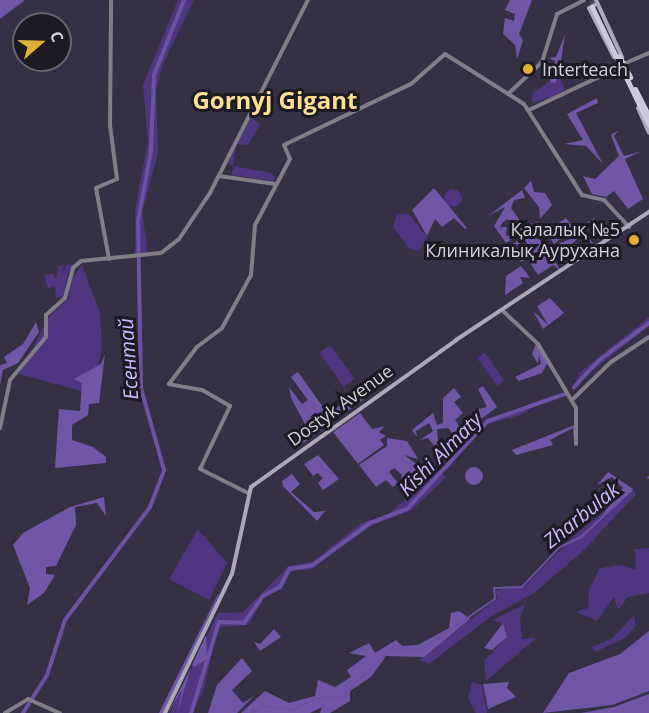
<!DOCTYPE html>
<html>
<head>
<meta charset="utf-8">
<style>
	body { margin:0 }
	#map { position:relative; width:649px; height:713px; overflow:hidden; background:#353043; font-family:"Open Sans",sans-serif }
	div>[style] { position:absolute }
	.green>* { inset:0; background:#503580 }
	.round { border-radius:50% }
	.forest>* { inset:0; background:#7156a7 }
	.stream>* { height:1.5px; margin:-0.75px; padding:0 0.75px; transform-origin:0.75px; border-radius:0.75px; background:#6d52a3 }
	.river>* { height:4px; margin:-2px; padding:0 2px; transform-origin:2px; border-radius:2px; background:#6d52a3 }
	.primary-tunnel>* { height:5px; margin-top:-2.5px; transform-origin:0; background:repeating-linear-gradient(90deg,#4d485a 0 5px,transparent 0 7.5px) }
	.tertiary>* { height:4px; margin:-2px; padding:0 2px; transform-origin:2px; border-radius:2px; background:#817e88 }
	.secondary>* { height:4px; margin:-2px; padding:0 2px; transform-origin:2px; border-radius:2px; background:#aca8b8 }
	.primary>* { height:5px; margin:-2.5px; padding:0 2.5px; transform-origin:2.5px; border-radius:2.5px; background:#cdc9dd }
	.dots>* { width:16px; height:16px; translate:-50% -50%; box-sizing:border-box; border:3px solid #1c1a22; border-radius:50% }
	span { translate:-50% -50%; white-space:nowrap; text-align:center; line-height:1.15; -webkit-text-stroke:6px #1c1a22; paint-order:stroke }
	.poi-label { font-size:18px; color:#d3d0dc }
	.left { translate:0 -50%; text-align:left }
	.right { translate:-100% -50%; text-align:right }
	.street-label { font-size:18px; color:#d3d0dc }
	.water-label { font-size:20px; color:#cbb9fb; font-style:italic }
	.district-label { font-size:24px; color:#fede93; font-weight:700 }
	.north { position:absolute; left:12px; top:12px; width:60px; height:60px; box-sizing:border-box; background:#1c1a22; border:2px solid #65636c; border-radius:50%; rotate:70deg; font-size:16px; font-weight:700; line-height:24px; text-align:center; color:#d3d0dc }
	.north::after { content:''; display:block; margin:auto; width:21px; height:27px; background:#dfb034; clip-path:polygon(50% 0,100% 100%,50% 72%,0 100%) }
</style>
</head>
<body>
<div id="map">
	<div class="green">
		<i style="clip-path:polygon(178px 0,194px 0,162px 66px,156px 91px,158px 154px,142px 212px,148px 254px,135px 255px,135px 210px,148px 141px,143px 85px)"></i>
		<i style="clip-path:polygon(559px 75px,565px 90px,533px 107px,554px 95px,532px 104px,532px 94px)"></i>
		<i style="clip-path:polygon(251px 117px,260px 125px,248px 145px,237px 144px)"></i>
		<i style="clip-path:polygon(236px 146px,233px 166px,272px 173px,275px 181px,231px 175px,234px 168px,228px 163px)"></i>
		<i class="round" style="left:444px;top:189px;width:18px;height:18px"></i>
		<i style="clip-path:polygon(409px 214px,427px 237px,419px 251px,410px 249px,393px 227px,397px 214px)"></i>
		<i style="clip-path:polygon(76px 264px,68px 272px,64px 297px,56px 298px,55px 286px,48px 288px,44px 276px,52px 273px,56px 279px,58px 266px,64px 265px,62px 274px,66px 265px)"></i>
		<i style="clip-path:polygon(82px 265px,100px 313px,102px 347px,92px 394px,19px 374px,48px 318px,69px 298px,70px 281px)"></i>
		<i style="clip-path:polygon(649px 317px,649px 326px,590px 372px,572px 393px,579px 373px)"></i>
		<i style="clip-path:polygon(330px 345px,355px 379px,344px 386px,346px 390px,319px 353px)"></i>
		<i style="clip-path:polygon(485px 353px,504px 380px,497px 386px,477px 358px)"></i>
		<i style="clip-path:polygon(560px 393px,520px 415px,486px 425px,482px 421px)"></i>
		<i style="clip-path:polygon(480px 422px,484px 426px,445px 472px,449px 455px)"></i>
		<i style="clip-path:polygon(439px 469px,446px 477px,412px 510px,371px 526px,311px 569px,292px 571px,281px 589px,264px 598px,248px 625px,218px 627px,203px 692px,192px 713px,170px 713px,218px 613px,243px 612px,289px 566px,312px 562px,361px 523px,389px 514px)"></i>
		<i style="clip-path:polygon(633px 489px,636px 494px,584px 550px,534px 593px,493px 615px,429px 664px,419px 660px,498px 598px,495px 591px,525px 586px,577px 533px)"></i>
		<i style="clip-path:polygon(198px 529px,227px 563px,209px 600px,169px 579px)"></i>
		<i style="clip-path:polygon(649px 548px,649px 593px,628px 597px,618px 610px,614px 597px,597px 621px,576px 612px,588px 608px,589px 590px,600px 568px,623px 565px,636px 570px,635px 549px)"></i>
		<i style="clip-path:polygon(525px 604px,520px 618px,522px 639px,536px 638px,486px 681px,484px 661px,502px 642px,503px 624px,493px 620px)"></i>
		<i style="clip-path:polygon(634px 615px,636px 626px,626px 637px,595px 652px,592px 647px,612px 639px)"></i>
		<i style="clip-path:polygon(472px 682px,482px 685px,487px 713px,476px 713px,468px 699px)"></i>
	</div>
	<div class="forest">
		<i style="clip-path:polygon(0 0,25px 0,0 19px)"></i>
		<i style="clip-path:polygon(532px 0,519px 34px,523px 40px,517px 60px,515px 45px,503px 34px,505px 18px,514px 21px,515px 14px,505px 10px,510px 0)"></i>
		<i style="clip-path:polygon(565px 34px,559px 75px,555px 83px,550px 82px,555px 61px,549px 58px,556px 57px)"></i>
		<i style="clip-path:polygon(597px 98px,598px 103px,576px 113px,603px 164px,586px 146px,564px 144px,583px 140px,567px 114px)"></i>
		<i style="clip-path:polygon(619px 130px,614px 136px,624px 156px,642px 151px,625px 159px,643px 199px,628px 209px,614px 191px,606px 197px,592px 194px,583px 176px,595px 179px,619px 156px,611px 135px)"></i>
		<i style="clip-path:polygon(531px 181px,534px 192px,545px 193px,552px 205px,540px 219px,539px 207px,524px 188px)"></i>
		<i style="clip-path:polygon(434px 188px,467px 228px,465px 229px,454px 218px,442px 227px,435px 219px,427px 236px,412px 210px)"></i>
		<i style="clip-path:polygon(522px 190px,525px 198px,514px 200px,511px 208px,523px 225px,539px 222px,519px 235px,508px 219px,503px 222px,500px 227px,507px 227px,506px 236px,517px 236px,506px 243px,494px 226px,505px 207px,488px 216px)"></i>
		<i style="clip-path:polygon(596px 217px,585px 230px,594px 246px,582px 234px,572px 244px,583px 244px,561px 260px,555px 245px,573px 238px,574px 231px)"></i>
		<i style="clip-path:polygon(566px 218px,574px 228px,554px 244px,546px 231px,555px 225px,559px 237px,564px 235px,557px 224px)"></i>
		<i style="clip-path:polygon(533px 231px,545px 247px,521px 262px,511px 245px,522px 238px,524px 245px,522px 240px,516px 247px,525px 251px,521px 256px,531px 254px,527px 250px,533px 253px,523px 237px)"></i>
		<i style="clip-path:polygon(550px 252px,560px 270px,553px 265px,538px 275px,529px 261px)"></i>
		<i style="clip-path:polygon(521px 266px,530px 278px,520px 277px,523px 283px,505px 295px,506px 276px)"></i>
		<i style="clip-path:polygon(550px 298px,564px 313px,543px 329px,533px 311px,548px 325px,537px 306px)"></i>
		<i style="clip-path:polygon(36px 322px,39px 332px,18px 363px,3px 370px,0 385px,0 365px,7px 363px,4px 357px,23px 344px)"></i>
		<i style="clip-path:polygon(536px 343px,548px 362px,542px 373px,519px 381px,515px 377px,541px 364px,539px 355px,538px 364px,532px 354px)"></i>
		<i style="clip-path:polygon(105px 354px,99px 403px,89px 404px,88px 415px,72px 425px,72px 440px,93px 447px,106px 457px,106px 463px,55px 468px,59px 409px,80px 411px,82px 383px,74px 379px,101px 364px)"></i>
		<i style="clip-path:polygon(298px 372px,328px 414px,360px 391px,367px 397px,292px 451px,319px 425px,314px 415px,305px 424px,291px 398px,289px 387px,302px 404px,308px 400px,291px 377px)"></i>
		<i style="clip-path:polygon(483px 386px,497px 407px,481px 419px,474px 410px,487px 407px,478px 389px)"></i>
		<i style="clip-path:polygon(454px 388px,461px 397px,454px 402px,463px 413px,455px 420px,461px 428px,453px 434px,448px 428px,437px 429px,439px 452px,428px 438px,420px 440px,433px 431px,429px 423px,416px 431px,417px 437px,412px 430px,433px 413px,437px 425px,443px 423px,443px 398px)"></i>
		<i style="clip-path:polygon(360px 413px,372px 429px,385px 426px,379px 432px,386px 436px,380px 440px,384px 445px,358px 464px,333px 432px)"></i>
		<i style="clip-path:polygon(577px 424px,574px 443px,573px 428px,550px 440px,553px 445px,516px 455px,512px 450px)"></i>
		<i style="clip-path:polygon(387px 438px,407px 441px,418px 459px,404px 455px,421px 467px,400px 483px,402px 475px,394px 468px,389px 472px,398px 483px,393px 487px,386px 480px,376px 487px,359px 465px,387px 446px)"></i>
		<i style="clip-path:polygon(318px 455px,339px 479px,323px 490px,318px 483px,323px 478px,318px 473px,313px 476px,304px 464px)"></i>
		<i class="round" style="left:465px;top:467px;width:18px;height:18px"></i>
		<i style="clip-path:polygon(608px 472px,633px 489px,601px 517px,623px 488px,612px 477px,597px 485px)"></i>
		<i style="clip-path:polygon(292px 474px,300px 484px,291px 492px,314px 512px,325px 511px,317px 521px,283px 486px,282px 481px)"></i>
		<i style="clip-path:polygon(104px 497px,106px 516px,97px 503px,75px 507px,76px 525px,56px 566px,46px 567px,46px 574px,55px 575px,44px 593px,27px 605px,30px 588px,13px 545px,23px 533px,70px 507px)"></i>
		<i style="clip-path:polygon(218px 594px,219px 595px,164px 713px,159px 713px)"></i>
		<i style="clip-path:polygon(459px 611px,470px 619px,424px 657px,386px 656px,371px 677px,350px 691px,350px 701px,330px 713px,320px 713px,322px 707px,310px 713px,241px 713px,265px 691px,289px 703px,315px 696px,318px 680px,335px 687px,351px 677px,347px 670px,366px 656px,349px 653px,369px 643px,375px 653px,396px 640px,402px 646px,418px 645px,449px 628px,451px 613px)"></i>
		<i style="clip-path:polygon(503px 623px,507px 637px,492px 650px,484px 648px)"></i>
		<i style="clip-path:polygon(274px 629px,281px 637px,260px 651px,254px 642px,260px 644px)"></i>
		<i style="clip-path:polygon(649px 631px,649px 691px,612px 705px,543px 713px,569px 673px,620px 654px)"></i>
		<i style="clip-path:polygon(206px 635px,207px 659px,194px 667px,192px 665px)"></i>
		<i style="clip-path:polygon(242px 658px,252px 671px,232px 690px,243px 703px,254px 696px,237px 713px,208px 713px,217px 685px)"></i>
		<i style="clip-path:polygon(191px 668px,177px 713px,182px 690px,168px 713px)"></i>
		<i style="clip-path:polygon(509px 682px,507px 688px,516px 697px,488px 709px,483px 684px)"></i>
		<i style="clip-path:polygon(649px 694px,649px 713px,581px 713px,614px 707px)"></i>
	</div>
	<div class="stream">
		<i style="left:648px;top:478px;width:1px;rotate:-45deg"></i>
		<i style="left:252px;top:713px;width:12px;rotate:-35deg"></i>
		<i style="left:262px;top:706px;width:31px;rotate:7deg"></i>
		<i style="left:293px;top:710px;width:27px;rotate:-27deg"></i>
		<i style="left:317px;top:698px;width:24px;rotate:-2deg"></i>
		<i style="left:341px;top:697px;width:68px;rotate:-43.8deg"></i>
		<i style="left:390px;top:650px;width:32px;rotate:-2deg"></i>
		<i style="left:422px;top:649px;width:88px;rotate:-34.4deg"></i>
		<i style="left:495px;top:599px;width:11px;rotate:-95deg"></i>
		<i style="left:494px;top:588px;width:28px;rotate:-2deg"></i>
		<i style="left:522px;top:587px;width:55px;rotate:-46.5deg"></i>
		<i style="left:560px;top:547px;width:23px;rotate:-25deg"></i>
		<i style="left:581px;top:537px;width:69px;rotate:-42.7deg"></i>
	</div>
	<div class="river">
		<i style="left:574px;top:387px;width:35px;rotate:-47deg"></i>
		<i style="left:598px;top:361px;width:64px;rotate:-36.7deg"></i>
		<i style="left:23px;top:713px;width:45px;rotate:-57.7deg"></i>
		<i style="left:47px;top:675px;width:58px;rotate:-71.9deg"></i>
		<i style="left:65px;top:620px;width:141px;rotate:-53deg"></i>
		<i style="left:150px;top:507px;width:40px;rotate:-69deg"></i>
		<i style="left:164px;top:470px;width:85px;rotate:-105.7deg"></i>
		<i style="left:141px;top:388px;width:167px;rotate:-91deg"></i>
		<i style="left:138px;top:221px;width:71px;rotate:-79.5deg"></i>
		<i style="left:151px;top:151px;width:76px;rotate:-87.7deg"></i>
		<i style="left:154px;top:75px;width:81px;rotate:-68.2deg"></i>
		<i style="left:191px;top:713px;width:95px;rotate:-72.9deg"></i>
		<i style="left:219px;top:622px;width:25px;rotate:2deg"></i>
		<i style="left:244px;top:623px;width:33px;rotate:-55deg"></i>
		<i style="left:263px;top:596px;width:19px;rotate:-28deg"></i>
		<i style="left:280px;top:587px;width:20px;rotate:-63deg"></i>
		<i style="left:289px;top:569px;width:24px;rotate:-9deg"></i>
		<i style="left:313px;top:565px;width:71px;rotate:-36.4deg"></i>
		<i style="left:370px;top:523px;width:40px;rotate:-21deg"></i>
		<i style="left:407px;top:509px;width:120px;rotate:-47.4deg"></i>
		<i style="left:488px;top:421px;width:82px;rotate:-19.3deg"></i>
	</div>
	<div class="primary-tunnel">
		<i style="left:592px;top:0;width:6px;rotate:72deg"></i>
	</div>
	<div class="tertiary">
		<i style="left:623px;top:64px;width:28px;rotate:-23deg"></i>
		<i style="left:508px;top:94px;width:47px;rotate:-43.3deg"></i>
		<i style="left:542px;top:62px;width:50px;rotate:-72.6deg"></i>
		<i style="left:557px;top:14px;width:30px;rotate:-27deg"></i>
		<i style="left:529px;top:110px;width:101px;rotate:-25.3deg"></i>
		<i style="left:219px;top:176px;width:57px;rotate:8.1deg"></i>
		<i style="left:109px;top:259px;width:72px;rotate:-100.4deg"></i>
		<i style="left:96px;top:188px;width:23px;rotate:-23deg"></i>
		<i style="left:117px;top:179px;width:54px;rotate:-97.4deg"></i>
		<i style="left:110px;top:125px;width:125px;rotate:-89.5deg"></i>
		<i style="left:503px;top:311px;width:48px;rotate:43.3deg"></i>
		<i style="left:538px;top:344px;width:74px;rotate:59.3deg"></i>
		<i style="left:576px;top:408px;width:36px;rotate:90deg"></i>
		<i style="left:572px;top:400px;width:54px;rotate:-44.3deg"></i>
		<i style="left:611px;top:362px;width:45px;rotate:-33.3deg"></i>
		<i style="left:0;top:428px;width:49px;rotate:-78.2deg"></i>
		<i style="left:10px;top:380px;width:56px;rotate:-50.1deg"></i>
		<i style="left:46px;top:337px;width:22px;rotate:-90deg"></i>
		<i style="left:46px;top:315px;width:25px;rotate:-42deg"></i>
		<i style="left:65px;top:298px;width:31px;rotate:-75deg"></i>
		<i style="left:73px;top:268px;width:11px;rotate:-41deg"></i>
		<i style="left:81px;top:261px;width:80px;rotate:-5.7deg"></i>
		<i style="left:161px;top:253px;width:23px;rotate:-38deg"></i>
		<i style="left:179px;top:239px;width:55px;rotate:-56deg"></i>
		<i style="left:210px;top:193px;width:216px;rotate:-63.1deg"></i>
		<i style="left:248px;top:493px;width:54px;rotate:-153.4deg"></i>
		<i style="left:200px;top:469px;width:70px;rotate:-64.5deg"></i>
		<i style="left:230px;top:406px;width:32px;rotate:-150deg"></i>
		<i style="left:202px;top:390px;width:34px;rotate:-170deg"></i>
		<i style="left:169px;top:384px;width:46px;rotate:-52.9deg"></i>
		<i style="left:197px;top:347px;width:31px;rotate:-37deg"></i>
		<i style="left:222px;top:328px;width:60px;rotate:-61.3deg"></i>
		<i style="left:251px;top:275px;width:50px;rotate:-85.4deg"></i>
		<i style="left:255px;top:225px;width:75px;rotate:-62.1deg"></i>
		<i style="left:290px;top:159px;width:15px;rotate:-113deg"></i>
		<i style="left:284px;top:145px;width:141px;rotate:-25.7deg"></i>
		<i style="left:411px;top:84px;width:45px;rotate:-41.4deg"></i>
		<i style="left:445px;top:54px;width:93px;rotate:32.3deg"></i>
		<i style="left:524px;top:104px;width:108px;rotate:57.5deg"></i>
		<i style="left:582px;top:195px;width:23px;rotate:13deg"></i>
		<i style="left:604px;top:200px;width:37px;rotate:47deg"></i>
		<i style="left:5px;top:713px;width:27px;rotate:-31deg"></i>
		<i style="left:28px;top:699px;width:35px;rotate:24deg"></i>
	</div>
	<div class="secondary">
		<i style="left:596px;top:0;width:63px;rotate:65.5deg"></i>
		<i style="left:597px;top:4px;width:9px;rotate:153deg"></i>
		<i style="left:589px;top:8px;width:55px;rotate:63deg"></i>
		<i style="left:638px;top:108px;width:27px;rotate:66deg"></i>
		<i style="left:165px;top:713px;width:154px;rotate:-64.3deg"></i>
		<i style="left:232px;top:574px;width:89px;rotate:-77.7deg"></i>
		<i style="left:251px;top:487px;width:252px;rotate:-35.6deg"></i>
		<i style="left:456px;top:340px;width:232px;rotate:-33.6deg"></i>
	</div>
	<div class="primary">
		<i style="left:592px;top:7px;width:131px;rotate:64.2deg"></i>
		<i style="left:619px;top:56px;width:24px;rotate:62deg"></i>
		<i style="left:635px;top:89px;width:31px;rotate:63deg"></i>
	</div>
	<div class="dots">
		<i style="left:528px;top:69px;background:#dfb034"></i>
		<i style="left:634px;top:240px;background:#dfb034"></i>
	</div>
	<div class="poi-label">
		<span class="left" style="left:542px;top:69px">Interteach</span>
		<span class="right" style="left:620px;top:240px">Қалалық №5<br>Клиникалық Аурухана</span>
	</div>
	<div class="street-label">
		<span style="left:340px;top:405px;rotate:-36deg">Dostyk Avenue</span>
	</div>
	<div class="water-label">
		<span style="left:128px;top:359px;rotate:-94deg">Есентай</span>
		<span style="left:440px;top:454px;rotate:-45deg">Kіshі Almaty</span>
		<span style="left:581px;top:515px;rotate:-39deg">Zharbulak</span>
	</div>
	<div class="district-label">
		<span style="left:275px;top:100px">Gornyj Gigant</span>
	</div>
	<div class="north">С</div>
</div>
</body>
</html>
